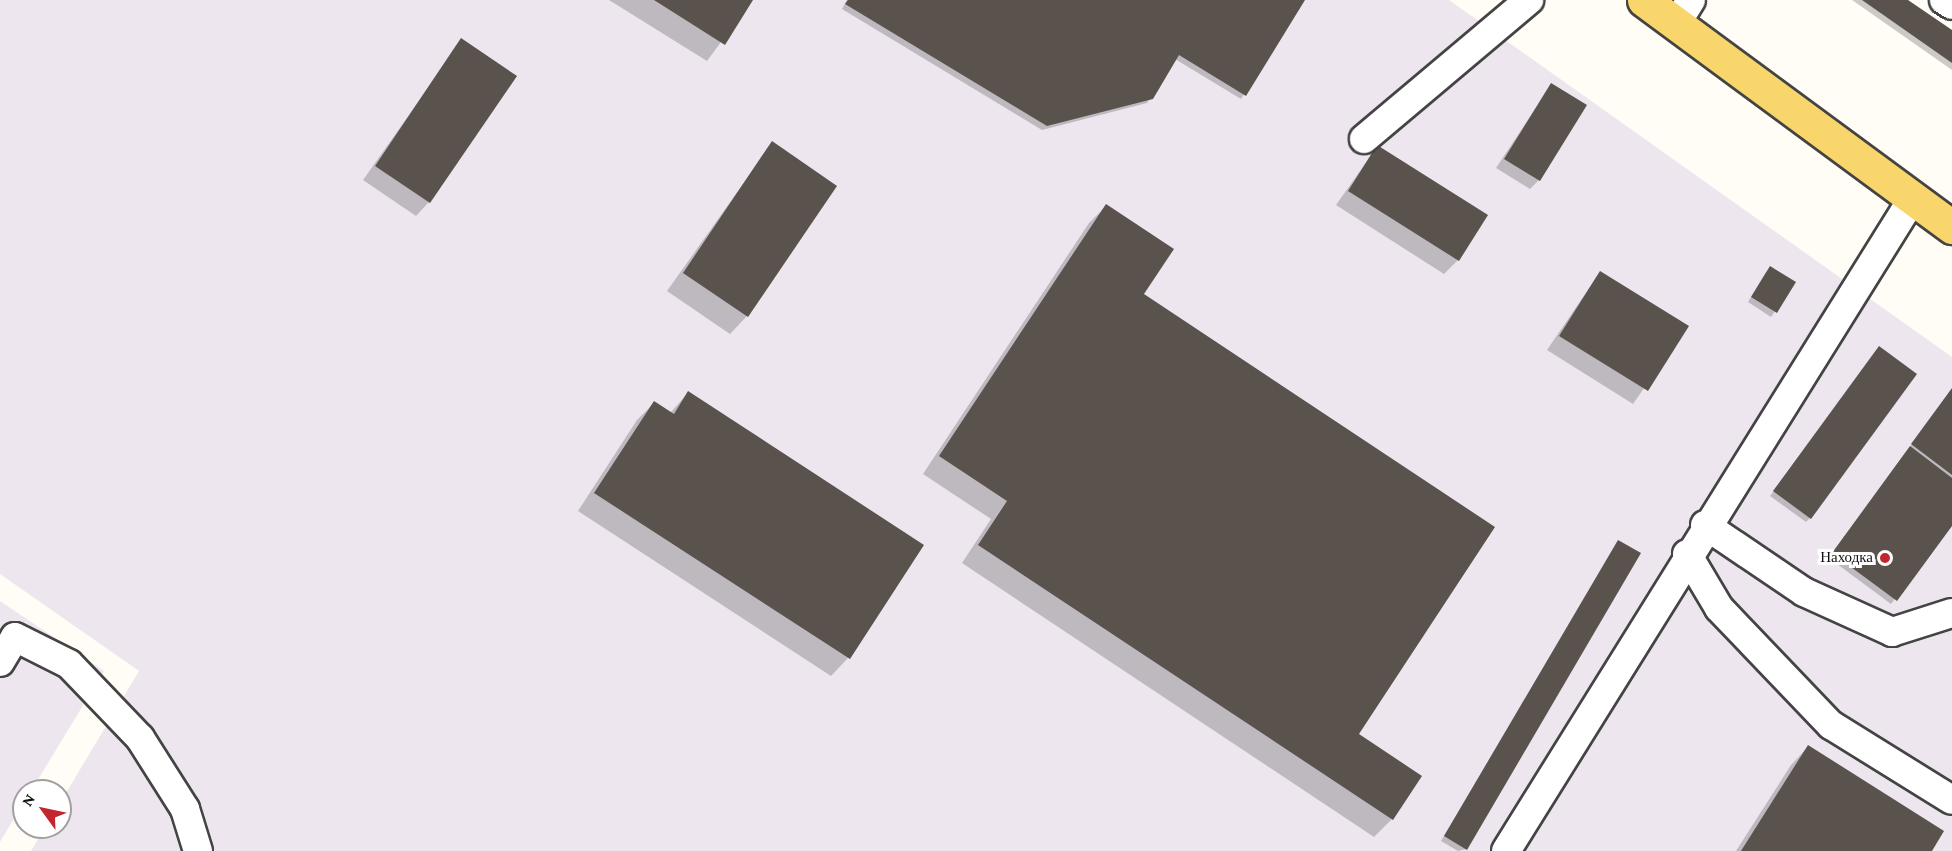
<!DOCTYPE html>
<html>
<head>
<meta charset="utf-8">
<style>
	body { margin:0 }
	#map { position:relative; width:1952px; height:851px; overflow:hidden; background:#fffdf5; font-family:"Crimson Pro",serif }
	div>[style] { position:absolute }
	.industrial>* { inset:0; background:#eee6ef }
	.shadow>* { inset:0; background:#0003 }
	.building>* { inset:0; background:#5a524d }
	.roads { filter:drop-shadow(2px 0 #444) drop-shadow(-2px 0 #444) drop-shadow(0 2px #444) drop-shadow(0 -2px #444) }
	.minor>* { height:28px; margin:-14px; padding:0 14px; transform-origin:14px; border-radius:14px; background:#fff }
	.major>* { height:33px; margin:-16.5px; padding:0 16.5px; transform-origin:16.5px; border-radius:16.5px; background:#f9d66b }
	.dots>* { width:16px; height:16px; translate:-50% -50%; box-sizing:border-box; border:3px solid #fff; border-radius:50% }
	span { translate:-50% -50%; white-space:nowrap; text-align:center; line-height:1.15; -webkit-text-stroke:6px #fff; paint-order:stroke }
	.poi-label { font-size:15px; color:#111 }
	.right { translate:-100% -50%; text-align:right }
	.north { position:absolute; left:12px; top:779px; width:60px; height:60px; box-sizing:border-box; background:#fff; border:2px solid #a0a0a0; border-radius:50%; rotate:303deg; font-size:16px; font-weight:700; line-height:24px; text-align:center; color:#111 }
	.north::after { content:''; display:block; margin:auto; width:21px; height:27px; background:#c4262e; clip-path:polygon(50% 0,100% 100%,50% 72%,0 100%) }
</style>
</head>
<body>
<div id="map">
	<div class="industrial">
		<i style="clip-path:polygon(0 0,1449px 0,1952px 357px,1952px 851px,31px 851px,45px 827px,60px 827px,60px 803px,139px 671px,0 574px)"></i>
		<i style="clip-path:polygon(0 601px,104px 671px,31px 791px,24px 791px,24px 802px,0 842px)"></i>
	</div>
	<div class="shadow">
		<i style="clip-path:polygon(609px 0,752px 0,707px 61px)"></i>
		<i style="clip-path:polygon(847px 0,1303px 0,1241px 99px,1175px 59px,1147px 103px,1042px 130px,842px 9px)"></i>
		<i style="clip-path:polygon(1852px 0,1906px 0,1952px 32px,1952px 70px)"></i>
		<i style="clip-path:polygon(462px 40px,429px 202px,416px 216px,363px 180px)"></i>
		<i style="clip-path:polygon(1551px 85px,1539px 180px,1530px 189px,1496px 168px)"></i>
		<i style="clip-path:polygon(772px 143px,747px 316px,730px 334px,667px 291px)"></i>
		<i style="clip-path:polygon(1377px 147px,1458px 260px,1444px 274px,1336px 205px)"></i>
		<i style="clip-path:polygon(1106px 206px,1142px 295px,1357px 734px,1392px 819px,1374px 837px,962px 563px,991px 519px,923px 474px,1089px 223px)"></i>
		<i style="clip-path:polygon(1600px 272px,1687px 326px,1633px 404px,1547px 350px)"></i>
		<i style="clip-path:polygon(1766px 272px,1794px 283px,1771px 317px,1748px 302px)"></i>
		<i style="clip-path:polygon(1875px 353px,1810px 518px,1806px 522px,1770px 496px)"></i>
		<i style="clip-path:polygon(1952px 389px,1952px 523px,1891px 604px,1829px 558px)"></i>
		<i style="clip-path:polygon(688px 393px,922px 545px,848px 658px,831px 676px,578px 511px,637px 420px,654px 403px,670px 413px)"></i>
		<i style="clip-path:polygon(1618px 542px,1466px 849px,1458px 851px,1441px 841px)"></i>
		<i style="clip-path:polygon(1808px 747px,1930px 851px,1736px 851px,1791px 765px)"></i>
	</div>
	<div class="building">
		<i style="clip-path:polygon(654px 0,753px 0,725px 45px)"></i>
		<i style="clip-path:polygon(848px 0,1305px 0,1246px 96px,1179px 55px,1153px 99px,1047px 126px,845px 4px)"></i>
		<i style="clip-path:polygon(1862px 0,1908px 0,1952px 30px,1952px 63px)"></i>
		<i style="clip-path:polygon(461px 38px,517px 76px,430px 203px,375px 166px)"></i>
		<i style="clip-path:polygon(1551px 83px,1587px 105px,1540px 181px,1504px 159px)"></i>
		<i style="clip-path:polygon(772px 141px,837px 186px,748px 317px,683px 273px)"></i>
		<i style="clip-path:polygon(1377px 145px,1488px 215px,1459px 261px,1348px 191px)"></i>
		<i style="clip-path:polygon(1106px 204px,1174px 249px,1144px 294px,1495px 527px,1359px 734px,1422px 776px,1393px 820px,978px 545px,1007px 501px,939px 456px)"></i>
		<i style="clip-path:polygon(1770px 266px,1796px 282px,1777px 313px,1751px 297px)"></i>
		<i style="clip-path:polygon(1600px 271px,1689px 326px,1648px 391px,1559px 336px)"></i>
		<i style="clip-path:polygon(1879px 346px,1917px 374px,1811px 519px,1773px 491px)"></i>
		<i style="clip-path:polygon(1952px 388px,1952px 475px,1911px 444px)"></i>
		<i style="clip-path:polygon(688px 391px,924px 545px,850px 659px,594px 493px,654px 401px,674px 414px)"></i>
		<i style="clip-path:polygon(1910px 446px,1952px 478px,1952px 526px,1897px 601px,1832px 553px)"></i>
		<i style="clip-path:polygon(1618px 540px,1641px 553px,1467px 850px,1444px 836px)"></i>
		<i style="clip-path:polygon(1808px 745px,1944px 831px,1932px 851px,1741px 851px)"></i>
	</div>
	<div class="roads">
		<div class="minor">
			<i style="left:1944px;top:0;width:9px;rotate:32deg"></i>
			<i style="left:1676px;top:24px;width:28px;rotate:-58deg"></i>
			<i style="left:1364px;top:139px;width:216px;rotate:-40.1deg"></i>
			<i style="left:1705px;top:525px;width:120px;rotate:34.1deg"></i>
			<i style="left:1804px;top:592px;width:97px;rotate:24.4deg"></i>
			<i style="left:1892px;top:632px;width:63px;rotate:-17.6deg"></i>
			<i style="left:1687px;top:554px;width:63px;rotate:59.3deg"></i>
			<i style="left:1719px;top:608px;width:162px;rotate:46.3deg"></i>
			<i style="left:1831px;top:725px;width:142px;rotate:31.8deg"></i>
			<i style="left:0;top:662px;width:29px;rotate:-59deg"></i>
			<i style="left:15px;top:637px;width:60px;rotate:26.6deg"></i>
			<i style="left:69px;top:664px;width:103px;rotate:46.2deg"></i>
			<i style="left:140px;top:738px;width:84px;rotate:57.6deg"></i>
			<i style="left:185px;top:809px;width:44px;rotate:72.8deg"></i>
			<i style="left:1506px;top:851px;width:769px;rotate:-58.07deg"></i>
		</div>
		<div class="major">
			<i style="left:1644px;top:0;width:383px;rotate:36.4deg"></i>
		</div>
	</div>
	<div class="dots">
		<i style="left:1885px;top:558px;background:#c4262e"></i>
	</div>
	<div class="poi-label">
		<span class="right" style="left:1873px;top:558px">Находка</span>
	</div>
	<div class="north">N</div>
</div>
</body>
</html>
